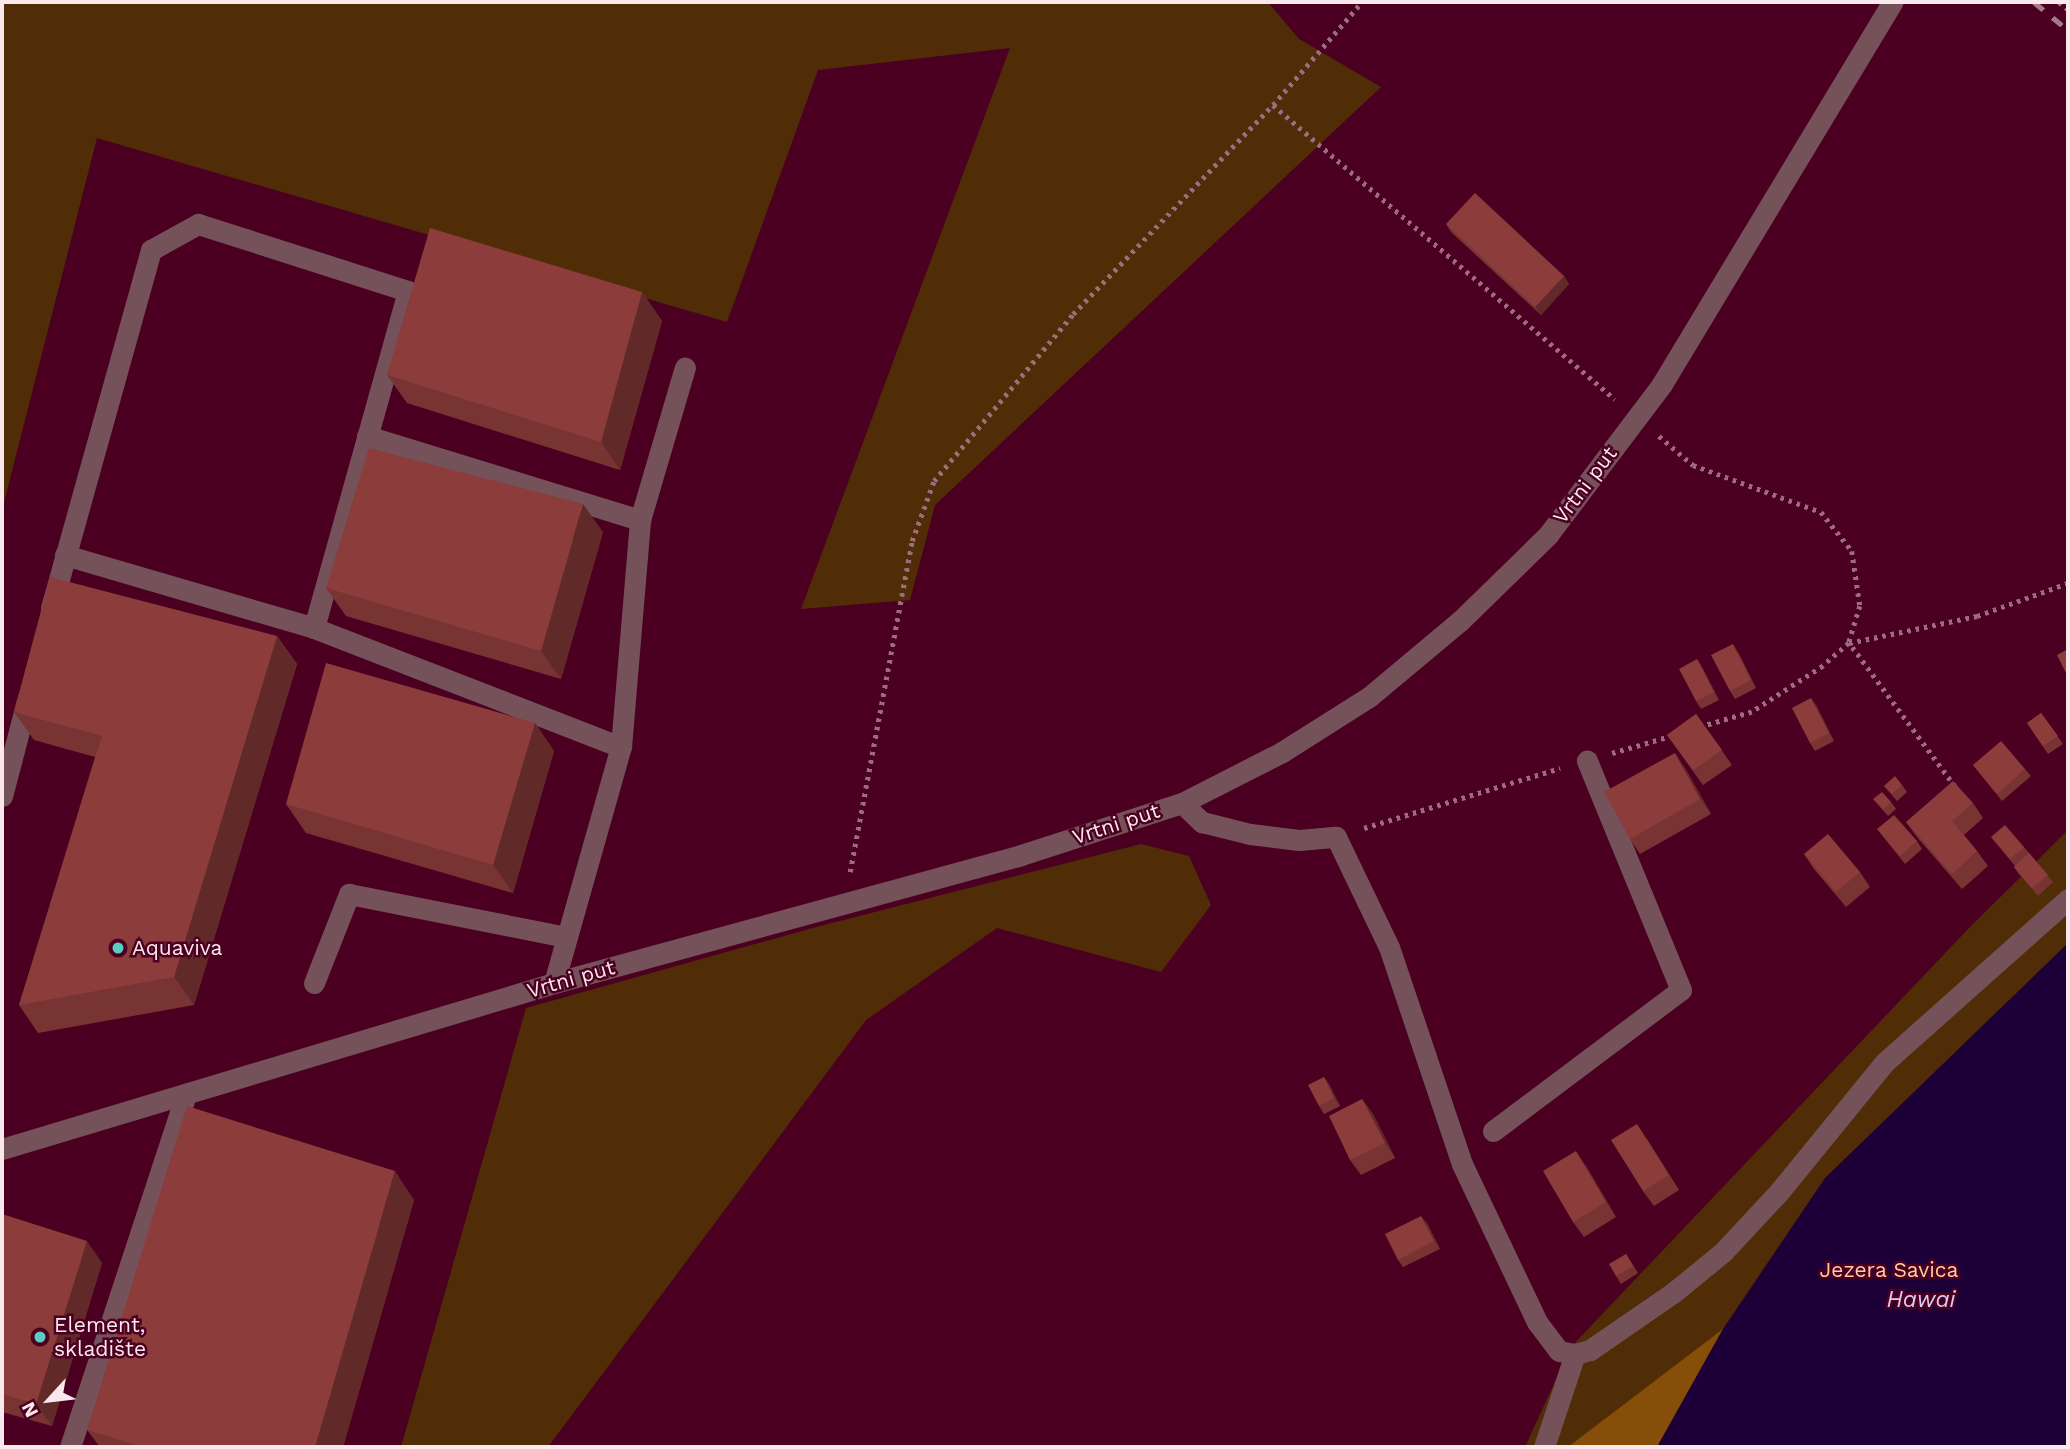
<!DOCTYPE html>
<html>
<head>
<meta charset="utf-8">
<style>
	body { margin:0 }
	#map { position:relative; width:2070px; height:1449px; overflow:hidden; background:#4c0021; font-family:"Work Sans",sans-serif }
	div>[style] { position:absolute }
	.green>* { inset:0; background:#502d06 }
	.forest>* { inset:0; background:#864e09 }
	.water>* { inset:0; background:#1d0037 }
	.path>* { height:4.5px; margin-top:-2.25px; transform-origin:0; background:repeating-linear-gradient(90deg,#9d6c7f 0 3.5px,transparent 0 8.5px) }
	.minor>* { height:21px; margin:-10.5px; padding:0 10.5px; transform-origin:10.5px; border-radius:10.5px; background:#75525a }
	.rail>* { height:5px; margin-top:-2.5px; transform-origin:0; background:repeating-linear-gradient(90deg,#a6788a 0 12px,transparent 0 24px) }
	.wall>* { inset:0; background:#783433 }
	.shaded-wall>* { inset:0; background:#612a29 }
	.building>* { inset:0; background:#8b3c3b }
	.dots>* { width:19px; height:19px; translate:-50% -50%; box-sizing:border-box; border:4px solid #4c0021; border-radius:50% }
	span { translate:-50% -50%; white-space:nowrap; text-align:center; line-height:1.15; -webkit-text-stroke:5px #4c0021; paint-order:stroke }
	.street-label { font-size:21px; color:#fbe8ec }
	.poi-label { font-size:21px; color:#fbe8ec }
	.left { translate:0 -50%; text-align:left }
	.park-label { font-size:21px; color:#ffcda0 }
	.water-label { font-size:23px; color:#dbccf2; font-style:italic }
	.frame { position:absolute; inset:0; border:4px solid #fbe8ec; pointer-events:none }
	.north { position:absolute; left:14px; top:1365px; width:70px; height:70px; -webkit-text-stroke:5px #4c0021; paint-order:stroke; rotate:243deg; font-size:19px; font-weight:700; line-height:28px; text-align:center; color:#fbe8ec }
	.north::after { content:''; display:block; margin:auto; width:24px; height:32px; background:#fbe8ec; clip-path:polygon(50% 0,100% 100%,50% 72%,0 100%) }
</style>
</head>
<body>
<div id="map">
	<div class="green">
		<i style="clip-path:polygon(2px 2px,1268px 2px,1299px 39px,1381px 87px,935px 505px,910px 600px,801px 609px,1010px 48px,818px 70px,727px 322px,97px 138px,2px 510px)"></i>
		<i style="clip-path:polygon(2068px 830px,2068px 1447px,1525px 1447px,1571px 1347px,1969px 928px)"></i>
		<i style="clip-path:polygon(1141px 844px,1189px 856px,1211px 905px,1161px 972px,997px 928px,866px 1020px,548px 1447px,401px 1447px,526px 1008px,820px 926px)"></i>
	</div>
	<div class="forest">
		<i style="clip-path:polygon(1723px 1329px,1657px 1447px,1568px 1447px)"></i>
	</div>
	<div class="water">
		<i style="clip-path:polygon(2068px 943px,2068px 1447px,1657px 1447px,1723px 1329px,1825px 1178px)"></i>
	</div>
	<div class="path">
		<i style="left:2059px;top:2px;width:11px;rotate:38deg"></i>
		<i style="left:1273px;top:105px;width:451px;rotate:40.7deg"></i>
		<i style="left:1659px;top:436px;width:45px;rotate:40.5deg"></i>
		<i style="left:1693px;top:465px;width:136px;rotate:20.2deg"></i>
		<i style="left:1821px;top:512px;width:50px;rotate:51.5deg"></i>
		<i style="left:1852px;top:551px;width:56px;rotate:81.7deg"></i>
		<i style="left:1860px;top:606px;width:39px;rotate:107deg"></i>
		<i style="left:1849px;top:643px;width:35px;rotate:139deg"></i>
		<i style="left:1823px;top:666px;width:85px;rotate:147.1deg"></i>
		<i style="left:1752px;top:712px;width:54px;rotate:163.9deg"></i>
		<i style="left:1612px;top:753px;width:65px;rotate:-16.2deg"></i>
		<i style="left:1955px;top:787px;width:179px;rotate:-126.4deg"></i>
		<i style="left:1849px;top:643px;width:131px;rotate:-11.9deg"></i>
		<i style="left:1977px;top:616px;width:97px;rotate:-19.9deg"></i>
		<i style="left:1364px;top:828px;width:205px;rotate:-17deg"></i>
		<i style="left:850px;top:872px;width:337px;rotate:-79.4deg"></i>
		<i style="left:912px;top:541px;width:64px;rotate:-69.9deg"></i>
		<i style="left:934px;top:481px;width:217px;rotate:-50.2deg"></i>
		<i style="left:1073px;top:314px;width:289px;rotate:-46.3deg"></i>
		<i style="left:1273px;top:105px;width:136px;rotate:-49.2deg"></i>
	</div>
	<div class="minor">
		<i style="left:367px;top:436px;width:286px;rotate:17.1deg"></i>
		<i style="left:65px;top:555px;width:259px;rotate:16.3deg"></i>
		<i style="left:314px;top:628px;width:329px;rotate:21.2deg"></i>
		<i style="left:51px;top:608px;width:372px;rotate:-74.4deg"></i>
		<i style="left:151px;top:250px;width:54px;rotate:-29deg"></i>
		<i style="left:198px;top:224px;width:220px;rotate:17.7deg"></i>
		<i style="left:408px;top:291px;width:350px;rotate:105.6deg"></i>
		<i style="left:2px;top:796px;width:102px;rotate:-75.3deg"></i>
		<i style="left:1182px;top:803px;width:28px;rotate:44deg"></i>
		<i style="left:1202px;top:822px;width:49px;rotate:14deg"></i>
		<i style="left:1250px;top:834px;width:49px;rotate:7deg"></i>
		<i style="left:1299px;top:840px;width:37px;rotate:-5deg"></i>
		<i style="left:1336px;top:837px;width:122px;rotate:64.3deg"></i>
		<i style="left:1389px;top:947px;width:229px;rotate:71.4deg"></i>
		<i style="left:1462px;top:1164px;width:175px;rotate:64.6deg"></i>
		<i style="left:1537px;top:1322px;width:36px;rotate:53deg"></i>
		<i style="left:1559px;top:1351px;width:16px;rotate:11deg"></i>
		<i style="left:1575px;top:1354px;width:16px;rotate:-15deg"></i>
		<i style="left:1590px;top:1350px;width:102px;rotate:-34.6deg"></i>
		<i style="left:1674px;top:1292px;width:63px;rotate:-39.2deg"></i>
		<i style="left:1723px;top:1252px;width:81px;rotate:-47deg"></i>
		<i style="left:1778px;top:1193px;width:169px;rotate:-50.8deg"></i>
		<i style="left:1885px;top:1062px;width:245px;rotate:-41.7deg"></i>
		<i style="left:314px;top:983px;width:96px;rotate:-68.5deg"></i>
		<i style="left:349px;top:894px;width:222px;rotate:11.2deg"></i>
		<i style="left:554px;top:983px;width:245px;rotate:-74.2deg"></i>
		<i style="left:621px;top:747px;width:228px;rotate:-85.2deg"></i>
		<i style="left:640px;top:520px;width:159px;rotate:-73.6deg"></i>
		<i style="left:1493px;top:1131px;width:235px;rotate:-36.9deg"></i>
		<i style="left:1681px;top:990px;width:248px;rotate:-112.3deg"></i>
		<i style="left:2px;top:1149px;width:576px;rotate:-16.74deg"></i>
		<i style="left:554px;top:983px;width:484px;rotate:-15.3deg"></i>
		<i style="left:1021px;top:855px;width:169px;rotate:-17.9deg"></i>
		<i style="left:1182px;top:803px;width:112px;rotate:-27deg"></i>
		<i style="left:1282px;top:752px;width:103px;rotate:-32.3deg"></i>
		<i style="left:1369px;top:697px;width:119px;rotate:-39.9deg"></i>
		<i style="left:1460px;top:621px;width:123px;rotate:-44.3deg"></i>
		<i style="left:1548px;top:535px;width:189px;rotate:-52.9deg"></i>
		<i style="left:1662px;top:384px;width:446px;rotate:-58.9deg"></i>
		<i style="left:70px;top:1447px;width:372px;rotate:-71.8deg"></i>
		<i style="left:1544px;top:1447px;width:98px;rotate:-71.6deg"></i>
	</div>
	<div class="rail">
		<i style="left:2034px;top:2px;width:44px;rotate:39.5deg"></i>
	</div>
	<div class="wall">
		<i style="clip-path:polygon(1446px 224px,1564px 276px,1569px 284px,1541px 315px,1451px 232px)"></i>
		<i style="clip-path:polygon(642px 292px,662px 321px,620px 470px,407px 403px,387px 375px)"></i>
		<i style="clip-path:polygon(603px 532px,561px 679px,346px 616px,326px 588px)"></i>
		<i style="clip-path:polygon(277px 636px,297px 664px,194px 1005px,38px 1033px,19px 1005px,95px 757px,34px 740px,14px 712px)"></i>
		<i style="clip-path:polygon(1738px 652px,1756px 688px,1735px 699px,1730px 691px)"></i>
		<i style="clip-path:polygon(1697px 659px,1702px 667px,1719px 700px,1701px 709px,1696px 701px)"></i>
		<i style="clip-path:polygon(1816px 705px,1834px 741px,1815px 751px,1810px 743px)"></i>
		<i style="clip-path:polygon(2041px 713px,2063px 744px,2048px 754px,2027px 723px)"></i>
		<i style="clip-path:polygon(1696px 714px,1732px 765px,1703px 785px,1667px 735px)"></i>
		<i style="clip-path:polygon(535px 723px,554px 751px,513px 893px,306px 833px,286px 804px)"></i>
		<i style="clip-path:polygon(1973px 765px,2025px 769px,2031px 776px,2002px 801px)"></i>
		<i style="clip-path:polygon(1685px 768px,1711px 814px,1640px 854px,1630px 839px)"></i>
		<i style="clip-path:polygon(1902px 785px,1907px 792px,1897px 801px,1884px 786px)"></i>
		<i style="clip-path:polygon(1873px 799px,1891px 802px,1896px 809px,1888px 816px)"></i>
		<i style="clip-path:polygon(1973px 803px,1983px 818px,1964px 835px,1977px 851px,1988px 866px,1962px 889px,1917px 837px,1906px 822px)"></i>
		<i style="clip-path:polygon(1877px 829px,1917px 841px,1922px 849px,1905px 864px)"></i>
		<i style="clip-path:polygon(1991px 837px,2024px 847px,2053px 882px,2038px 896px,2019px 874px,2014px 867px,2015px 866px)"></i>
		<i style="clip-path:polygon(1804px 854px,1860px 872px,1870px 887px,1846px 907px,1814px 869px)"></i>
		<i style="clip-path:polygon(1324px 1077px,1329px 1084px,1340px 1106px,1324px 1114px,1319px 1106px)"></i>
		<i style="clip-path:polygon(1362px 1099px,1373px 1114px,1395px 1158px,1361px 1175px,1350px 1160px)"></i>
		<i style="clip-path:polygon(1647px 1139px,1679px 1190px,1654px 1206px,1643px 1191px)"></i>
		<i style="clip-path:polygon(1586px 1166px,1616px 1217px,1584px 1237px,1573px 1222px)"></i>
		<i style="clip-path:polygon(414px 1200px,343px 1447px,100px 1447px,87px 1430px)"></i>
		<i style="clip-path:polygon(2px 1214px,102px 1263px,52px 1426px,2px 1412px)"></i>
		<i style="clip-path:polygon(1427px 1223px,1440px 1249px,1403px 1267px,1398px 1260px)"></i>
		<i style="clip-path:polygon(1626px 1254px,1638px 1273px,1621px 1284px,1616px 1276px)"></i>
	</div>
	<div class="shaded-wall">
		<i style="clip-path:polygon(1564px 276px,1569px 284px,1541px 315px,1535px 307px)"></i>
		<i style="clip-path:polygon(642px 292px,662px 321px,620px 470px,601px 442px)"></i>
		<i style="clip-path:polygon(583px 504px,603px 532px,561px 679px,541px 651px)"></i>
		<i style="clip-path:polygon(277px 636px,297px 664px,194px 1005px,174px 977px)"></i>
		<i style="clip-path:polygon(1733px 644px,1738px 652px,1756px 688px,1751px 680px)"></i>
		<i style="clip-path:polygon(1697px 659px,1702px 667px,1719px 700px,1714px 692px)"></i>
		<i style="clip-path:polygon(1811px 698px,1816px 705px,1834px 741px,1829px 733px)"></i>
		<i style="clip-path:polygon(535px 723px,554px 751px,513px 893px,493px 865px)"></i>
		<i style="clip-path:polygon(1675px 753px,1685px 768px,1711px 814px,1700px 799px)"></i>
		<i style="clip-path:polygon(1324px 1077px,1329px 1084px,1340px 1106px,1334px 1098px)"></i>
		<i style="clip-path:polygon(1362px 1099px,1373px 1114px,1395px 1158px,1385px 1143px)"></i>
		<i style="clip-path:polygon(1637px 1124px,1647px 1139px,1679px 1190px,1669px 1175px)"></i>
		<i style="clip-path:polygon(1576px 1151px,1586px 1166px,1616px 1217px,1606px 1202px)"></i>
		<i style="clip-path:polygon(395px 1171px,414px 1200px,343px 1447px,315px 1447px)"></i>
		<i style="clip-path:polygon(1421px 1216px,1427px 1223px,1440px 1249px,1434px 1241px)"></i>
		<i style="clip-path:polygon(87px 1241px,102px 1263px,52px 1426px,36px 1404px)"></i>
	</div>
	<div class="building">
		<i style="clip-path:polygon(1475px 193px,1564px 276px,1535px 307px,1446px 224px)"></i>
		<i style="clip-path:polygon(430px 228px,642px 292px,601px 442px,387px 375px)"></i>
		<i style="clip-path:polygon(369px 448px,583px 504px,541px 651px,326px 588px)"></i>
		<i style="clip-path:polygon(50px 577px,277px 636px,174px 977px,19px 1005px,102px 736px,14px 712px)"></i>
		<i style="clip-path:polygon(1733px 644px,1751px 680px,1730px 691px,1711px 655px)"></i>
		<i style="clip-path:polygon(2068px 649px,2068px 677px,2057px 655px)"></i>
		<i style="clip-path:polygon(1697px 659px,1714px 692px,1696px 701px,1679px 669px)"></i>
		<i style="clip-path:polygon(326px 663px,535px 723px,493px 865px,286px 804px)"></i>
		<i style="clip-path:polygon(1811px 698px,1829px 733px,1810px 743px,1792px 708px)"></i>
		<i style="clip-path:polygon(2041px 713px,2058px 736px,2043px 746px,2027px 723px)"></i>
		<i style="clip-path:polygon(1696px 714px,1722px 750px,1693px 770px,1667px 735px)"></i>
		<i style="clip-path:polygon(2001px 741px,2025px 769px,1997px 794px,1973px 765px)"></i>
		<i style="clip-path:polygon(1675px 753px,1700px 799px,1630px 839px,1604px 792px)"></i>
		<i style="clip-path:polygon(1895px 776px,1902px 785px,1892px 794px,1884px 786px)"></i>
		<i style="clip-path:polygon(1953px 781px,1973px 803px,1952px 821px,1977px 851px,1952px 874px,1906px 822px)"></i>
		<i style="clip-path:polygon(1882px 792px,1891px 802px,1883px 809px,1873px 799px)"></i>
		<i style="clip-path:polygon(1894px 815px,1917px 841px,1900px 856px,1877px 829px)"></i>
		<i style="clip-path:polygon(2005px 825px,2024px 847px,2010px 859px,1991px 837px)"></i>
		<i style="clip-path:polygon(1828px 834px,1860px 872px,1836px 892px,1804px 854px)"></i>
		<i style="clip-path:polygon(2029px 853px,2048px 875px,2032px 888px,2014px 867px)"></i>
		<i style="clip-path:polygon(1324px 1077px,1334px 1098px,1319px 1106px,1308px 1085px)"></i>
		<i style="clip-path:polygon(1362px 1099px,1385px 1143px,1350px 1160px,1329px 1116px)"></i>
		<i style="clip-path:polygon(187px 1106px,395px 1171px,315px 1447px,143px 1447px,87px 1430px)"></i>
		<i style="clip-path:polygon(1637px 1124px,1669px 1175px,1643px 1191px,1611px 1140px)"></i>
		<i style="clip-path:polygon(1576px 1151px,1606px 1202px,1573px 1222px,1543px 1171px)"></i>
		<i style="clip-path:polygon(2px 1214px,87px 1241px,36px 1404px,2px 1394px)"></i>
		<i style="clip-path:polygon(1421px 1216px,1434px 1241px,1398px 1260px,1385px 1234px)"></i>
		<i style="clip-path:polygon(1626px 1254px,1633px 1266px,1616px 1276px,1609px 1264px)"></i>
	</div>
	<div class="dots">
		<i style="left:118px;top:948px;background:#59cebe"></i>
		<i style="left:40px;top:1337px;background:#59cebe"></i>
	</div>
	<div class="street-label">
		<span style="left:1585px;top:485px;rotate:-53deg">Vrtni put</span>
		<span style="left:1116px;top:824px;rotate:-18deg">Vrtni put</span>
		<span style="left:571px;top:979px;rotate:-16deg">Vrtni put</span>
	</div>
	<div class="poi-label">
		<span class="left" style="left:132px;top:948px">Aquaviva</span>
		<span class="left" style="left:54px;top:1337px">Element,<br>skladište</span>
	</div>
	<div class="park-label">
		<span style="left:1889px;top:1270px">Jezera Savica</span>
	</div>
	<div class="water-label">
		<span style="left:1921px;top:1300px">Hawai</span>
	</div>
	<div class="frame"></div>
	<div class="north">N</div>
</div>
</body>
</html>
